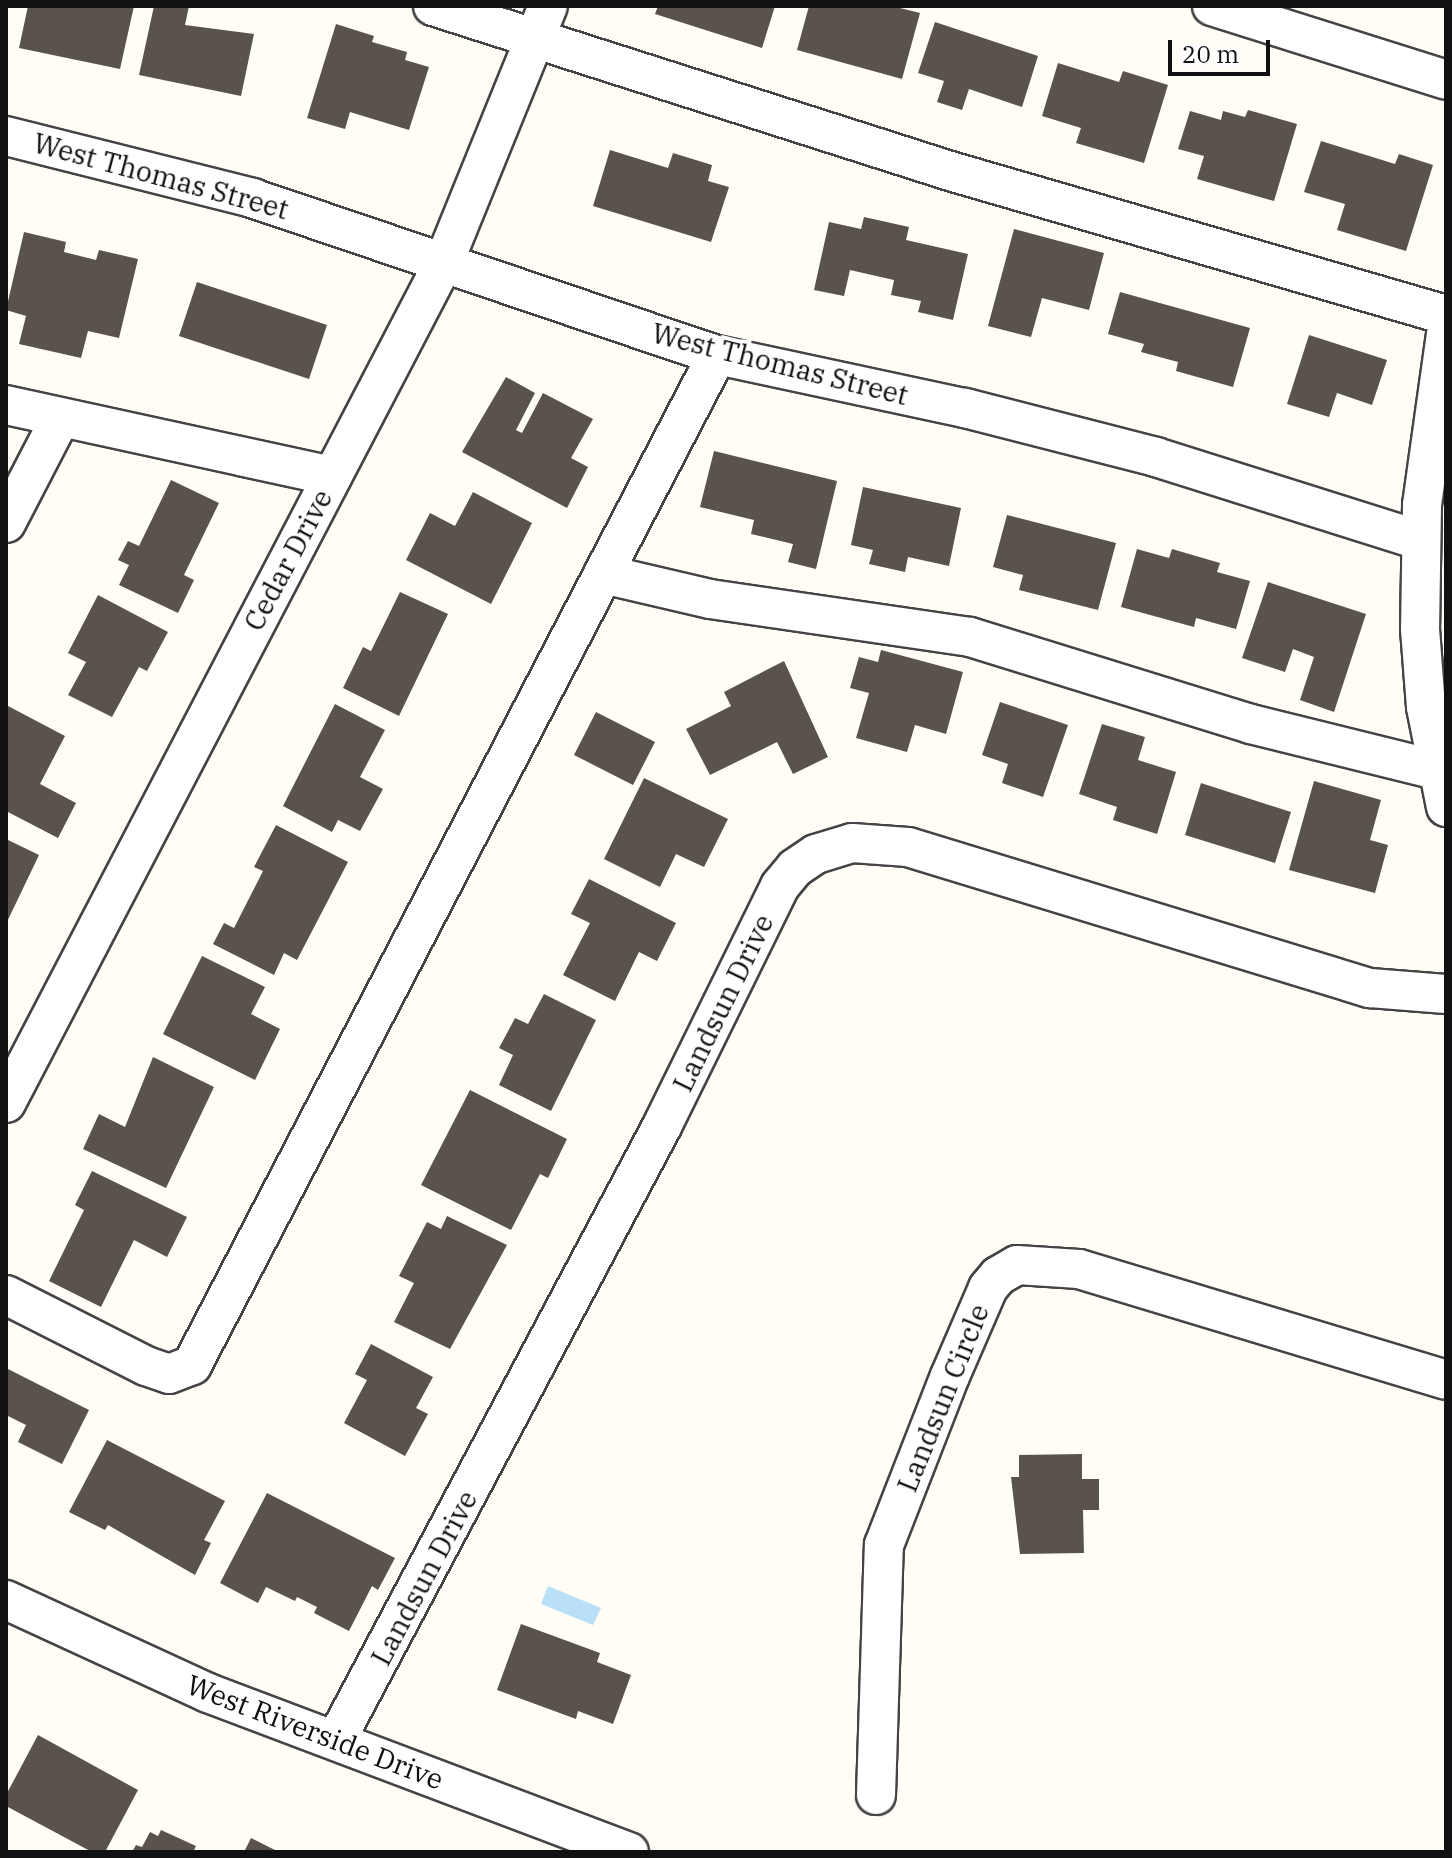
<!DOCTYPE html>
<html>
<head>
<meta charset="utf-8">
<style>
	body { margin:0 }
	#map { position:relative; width:1452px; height:1858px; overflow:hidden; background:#fffdf5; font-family:"IBM Plex Serif",serif }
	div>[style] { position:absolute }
	.water>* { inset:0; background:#b9e0f7 }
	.building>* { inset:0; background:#5a524d }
	.roads { filter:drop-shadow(2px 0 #444) drop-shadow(-2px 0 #444) drop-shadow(0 2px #444) drop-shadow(0 -2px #444) }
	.minor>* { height:38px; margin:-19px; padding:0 19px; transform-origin:19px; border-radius:19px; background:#fff }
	span { translate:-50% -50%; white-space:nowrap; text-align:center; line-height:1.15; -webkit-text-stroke:8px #fff; paint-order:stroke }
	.street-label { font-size:28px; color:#111 }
	.frame { position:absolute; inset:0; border:8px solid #111; pointer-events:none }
	.scale { position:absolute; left:1168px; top:40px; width:102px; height:36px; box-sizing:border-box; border:4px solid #111; border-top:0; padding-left:10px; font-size:24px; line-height:28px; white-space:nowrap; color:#111; -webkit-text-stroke:6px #fff; paint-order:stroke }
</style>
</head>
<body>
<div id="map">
	<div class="water">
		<i style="clip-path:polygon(548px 1586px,601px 1608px,593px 1625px,541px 1604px)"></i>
	</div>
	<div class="building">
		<i style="clip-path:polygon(28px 6px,134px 6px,120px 69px,19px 48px)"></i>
		<i style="clip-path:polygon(154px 6px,189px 6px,185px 25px,254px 34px,241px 96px,139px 75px)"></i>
		<i style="clip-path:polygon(658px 6px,775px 6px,762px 48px,655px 14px)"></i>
		<i style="clip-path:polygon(809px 6px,892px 6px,920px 13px,902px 79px,797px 50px)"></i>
		<i style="clip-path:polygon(935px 22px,1038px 56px,1022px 107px,969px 89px,962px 110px,937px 102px,944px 81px,918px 73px)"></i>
		<i style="clip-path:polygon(336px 24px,374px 36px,372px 42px,407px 52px,405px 60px,429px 67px,409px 130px,350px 112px,345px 129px,307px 118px)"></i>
		<i style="clip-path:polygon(1058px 63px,1119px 82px,1123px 71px,1168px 85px,1144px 163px,1076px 143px,1081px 128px,1042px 116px)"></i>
		<i style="clip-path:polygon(1248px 110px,1297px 124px,1274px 201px,1197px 179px,1204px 156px,1178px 149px,1190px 111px,1221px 120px,1223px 111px,1245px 117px)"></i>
		<i style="clip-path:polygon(1321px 141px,1395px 164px,1399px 154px,1433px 165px,1406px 251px,1337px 230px,1345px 204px,1304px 192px)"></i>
		<i style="clip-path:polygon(610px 150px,668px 168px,673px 153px,712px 165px,708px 181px,729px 187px,711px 242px,593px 206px)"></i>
		<i style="clip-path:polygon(864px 217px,909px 227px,906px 240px,968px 254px,953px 320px,918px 312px,921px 301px,891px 295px,894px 280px,850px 270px,844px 296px,814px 290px,829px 222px,861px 229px)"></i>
		<i style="clip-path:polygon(1014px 229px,1104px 253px,1089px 310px,1042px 298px,1031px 337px,988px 326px)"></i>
		<i style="clip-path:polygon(24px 232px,66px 242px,64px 252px,96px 260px,99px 250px,138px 259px,119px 338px,88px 331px,81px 358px,19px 344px,26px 316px,6px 310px)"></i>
		<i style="clip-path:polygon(197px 282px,327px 325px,309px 379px,179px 336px)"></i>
		<i style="clip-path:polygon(1120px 292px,1250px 328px,1233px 387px,1176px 371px,1178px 362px,1141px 352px,1144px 344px,1108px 334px)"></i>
		<i style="clip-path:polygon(1309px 335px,1387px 360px,1372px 405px,1337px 393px,1329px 417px,1287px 404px)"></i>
		<i style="clip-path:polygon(506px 377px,535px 393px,516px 430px,522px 433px,543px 393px,593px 419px,571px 458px,588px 467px,567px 508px,462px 452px)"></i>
		<i style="clip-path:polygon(714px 451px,837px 481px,816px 569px,788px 562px,793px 544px,751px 534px,754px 520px,700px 507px)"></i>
		<i style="clip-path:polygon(171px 480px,219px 503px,184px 575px,194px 580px,178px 613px,119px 585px,129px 565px,118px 560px,128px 541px,139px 546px)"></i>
		<i style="clip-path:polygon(863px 487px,961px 508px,949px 566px,908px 557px,905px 572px,869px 564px,873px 550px,851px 545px)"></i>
		<i style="clip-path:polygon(473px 492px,532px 523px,491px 604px,406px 560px,430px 513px,455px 526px)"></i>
		<i style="clip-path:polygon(1007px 515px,1116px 543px,1098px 610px,1019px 590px,1023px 575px,993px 567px)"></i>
		<i style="clip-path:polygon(1137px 549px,1169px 558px,1172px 549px,1220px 563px,1217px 572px,1250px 581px,1236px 629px,1196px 618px,1194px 627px,1121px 607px)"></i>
		<i style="clip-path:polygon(1268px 582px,1366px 614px,1334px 712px,1300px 700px,1314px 657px,1293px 649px,1285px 672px,1242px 658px)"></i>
		<i style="clip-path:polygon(400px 592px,448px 614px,399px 716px,343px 688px,363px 647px,371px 651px)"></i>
		<i style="clip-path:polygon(98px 595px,168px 632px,147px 671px,139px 667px,112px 717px,68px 695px,86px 662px,68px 653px)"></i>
		<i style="clip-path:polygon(881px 650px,963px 672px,946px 734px,915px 725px,907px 752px,856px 738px,869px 693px,850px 688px,859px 657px,878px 662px)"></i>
		<i style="clip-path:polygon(784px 661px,828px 757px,793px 774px,777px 742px,710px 775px,686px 729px,731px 706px,724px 692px)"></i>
		<i style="clip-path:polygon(1000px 702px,1068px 725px,1043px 797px,1002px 783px,1008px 764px,982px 755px)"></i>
		<i style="clip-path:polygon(335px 704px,385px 730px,360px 777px,383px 789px,360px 831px,338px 820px,332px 832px,283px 806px)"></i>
		<i style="clip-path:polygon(8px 706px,65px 736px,40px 784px,76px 803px,58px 838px,6px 811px)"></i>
		<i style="clip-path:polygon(596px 712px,655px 742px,633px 785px,574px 755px)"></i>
		<i style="clip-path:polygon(1102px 724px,1145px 737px,1138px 760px,1176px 772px,1157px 834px,1113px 820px,1117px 807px,1079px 794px)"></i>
		<i style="clip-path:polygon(644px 778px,728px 819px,704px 867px,676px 854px,660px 887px,604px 859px)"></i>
		<i style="clip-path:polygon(1314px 781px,1381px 800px,1370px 840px,1388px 845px,1375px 893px,1289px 870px)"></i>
		<i style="clip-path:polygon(1201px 783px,1291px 812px,1275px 863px,1185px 835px)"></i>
		<i style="clip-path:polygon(276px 825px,348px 862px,297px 960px,284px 953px,274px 975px,213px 944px,224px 923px,234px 928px,263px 871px,254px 867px)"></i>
		<i style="clip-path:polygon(6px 839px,39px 855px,6px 924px)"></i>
		<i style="clip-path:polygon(589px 879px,676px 923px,657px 961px,639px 952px,615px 1001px,563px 975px,590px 923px,571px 914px)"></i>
		<i style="clip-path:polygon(202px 956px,265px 987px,251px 1014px,280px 1029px,255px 1080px,163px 1034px)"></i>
		<i style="clip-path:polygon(544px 994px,596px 1020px,551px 1111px,499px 1085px,513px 1055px,499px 1048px,515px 1018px,528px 1024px)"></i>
		<i style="clip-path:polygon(153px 1057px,214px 1087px,166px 1188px,83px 1149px,99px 1114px,125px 1127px)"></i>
		<i style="clip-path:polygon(470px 1090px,567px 1139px,548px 1178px,540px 1174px,511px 1230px,421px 1185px)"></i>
		<i style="clip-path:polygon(92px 1171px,187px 1217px,167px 1257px,134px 1240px,101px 1307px,49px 1281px,84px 1210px,75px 1205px)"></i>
		<i style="clip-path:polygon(447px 1216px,507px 1245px,450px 1349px,394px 1322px,414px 1283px,399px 1276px,427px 1222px,441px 1229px)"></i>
		<i style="clip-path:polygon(371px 1344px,433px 1377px,416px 1408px,428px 1414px,405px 1456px,344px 1423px,367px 1380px,355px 1374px)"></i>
		<i style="clip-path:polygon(6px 1368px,89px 1410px,62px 1464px,18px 1442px,26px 1425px,6px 1415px)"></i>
		<i style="clip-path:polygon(107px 1440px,225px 1501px,204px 1540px,211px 1543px,195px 1575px,108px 1525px,105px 1530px,69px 1512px)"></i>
		<i style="clip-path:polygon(1082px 1454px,1082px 1479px,1099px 1479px,1099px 1510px,1083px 1510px,1084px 1553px,1020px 1554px,1011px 1477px,1019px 1477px,1019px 1455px)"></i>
		<i style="clip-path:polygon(267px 1493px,395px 1558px,378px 1590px,372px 1586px,349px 1631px,314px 1613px,317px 1607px,297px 1597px,295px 1601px,266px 1587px,258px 1603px,220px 1583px)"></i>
		<i style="clip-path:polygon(521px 1624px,600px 1653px,597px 1662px,631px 1675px,613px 1724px,578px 1711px,576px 1719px,497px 1690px)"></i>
		<i style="clip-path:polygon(38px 1735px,138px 1790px,105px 1852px,92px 1852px,6px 1806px,6px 1795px)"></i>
		<i style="clip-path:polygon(161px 1830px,196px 1846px,193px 1852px,132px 1852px,136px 1845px,142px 1847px,150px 1832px,158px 1836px)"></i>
		<i style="clip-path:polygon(251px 1838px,279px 1852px,244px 1852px)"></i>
	</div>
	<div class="roads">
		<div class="minor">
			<i style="left:433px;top:6px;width:543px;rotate:17.7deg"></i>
			<i style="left:950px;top:171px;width:516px;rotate:16.19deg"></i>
			<i style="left:1212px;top:6px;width:245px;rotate:17.5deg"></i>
			<i style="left:6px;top:136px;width:254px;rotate:14.1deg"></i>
			<i style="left:252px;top:198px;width:491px;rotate:18.7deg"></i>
			<i style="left:717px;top:355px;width:254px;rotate:12.1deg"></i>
			<i style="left:965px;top:408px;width:197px;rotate:14.4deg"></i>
			<i style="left:1156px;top:457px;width:277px;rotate:17.5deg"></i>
			<i style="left:1446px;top:334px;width:173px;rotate:98deg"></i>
			<i style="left:1422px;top:505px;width:124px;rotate:90.9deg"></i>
			<i style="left:1420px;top:629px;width:78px;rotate:85.6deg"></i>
			<i style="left:1426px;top:707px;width:102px;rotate:78.7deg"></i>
			<i style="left:6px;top:405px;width:334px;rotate:12.3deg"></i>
			<i style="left:6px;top:523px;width:119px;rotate:-62.6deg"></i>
			<i style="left:603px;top:574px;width:110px;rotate:13.2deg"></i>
			<i style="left:710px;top:599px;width:263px;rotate:8.3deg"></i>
			<i style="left:970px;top:637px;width:294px;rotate:17.2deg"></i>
			<i style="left:1251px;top:724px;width:192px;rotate:13.9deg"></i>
			<i style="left:6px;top:1103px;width:948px;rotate:-62.49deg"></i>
			<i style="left:444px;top:262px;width:276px;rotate:-67.9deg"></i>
			<i style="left:6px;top:1295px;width:157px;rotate:26.9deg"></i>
			<i style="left:146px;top:1366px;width:24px;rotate:19deg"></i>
			<i style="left:169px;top:1374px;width:25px;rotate:-21deg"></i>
			<i style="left:192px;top:1365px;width:1138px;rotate:-62.53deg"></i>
			<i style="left:6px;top:1600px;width:222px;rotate:24.7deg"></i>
			<i style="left:208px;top:1693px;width:450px;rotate:20.7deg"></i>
			<i style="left:336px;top:1740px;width:695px;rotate:-62.03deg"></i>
			<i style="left:662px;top:1126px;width:267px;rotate:-63.8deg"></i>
			<i style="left:780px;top:886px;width:23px;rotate:-50deg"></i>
			<i style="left:795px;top:868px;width:25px;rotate:-34deg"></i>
			<i style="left:816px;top:854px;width:38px;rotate:-17deg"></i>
			<i style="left:852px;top:843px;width:56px;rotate:4.1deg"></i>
			<i style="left:908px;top:847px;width:483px;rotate:17deg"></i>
			<i style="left:1370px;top:988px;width:76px;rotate:4.5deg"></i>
			<i style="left:876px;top:1795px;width:250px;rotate:-88.2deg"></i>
			<i style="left:884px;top:1545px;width:181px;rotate:-68.7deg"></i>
			<i style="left:950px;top:1376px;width:96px;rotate:-66.6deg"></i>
			<i style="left:988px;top:1288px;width:16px;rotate:-50deg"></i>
			<i style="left:998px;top:1276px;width:22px;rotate:-30deg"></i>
			<i style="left:1017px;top:1265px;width:62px;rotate:3.7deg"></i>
			<i style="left:1079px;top:1269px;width:383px;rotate:16.8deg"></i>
		</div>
	</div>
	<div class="street-label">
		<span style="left:161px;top:176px;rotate:15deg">West Thomas Street</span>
		<span style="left:780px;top:364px;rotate:14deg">West Thomas Street</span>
		<span style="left:288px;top:560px;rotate:-62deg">Cedar Drive</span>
		<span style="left:723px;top:1003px;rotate:-64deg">Landsun Drive</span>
		<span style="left:943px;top:1398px;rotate:-68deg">Landsun Circle</span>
		<span style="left:424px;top:1578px;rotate:-62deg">Landsun Drive</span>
		<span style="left:315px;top:1732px;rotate:21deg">West Riverside Drive</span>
	</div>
	<div class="frame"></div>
	<div class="scale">20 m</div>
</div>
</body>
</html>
